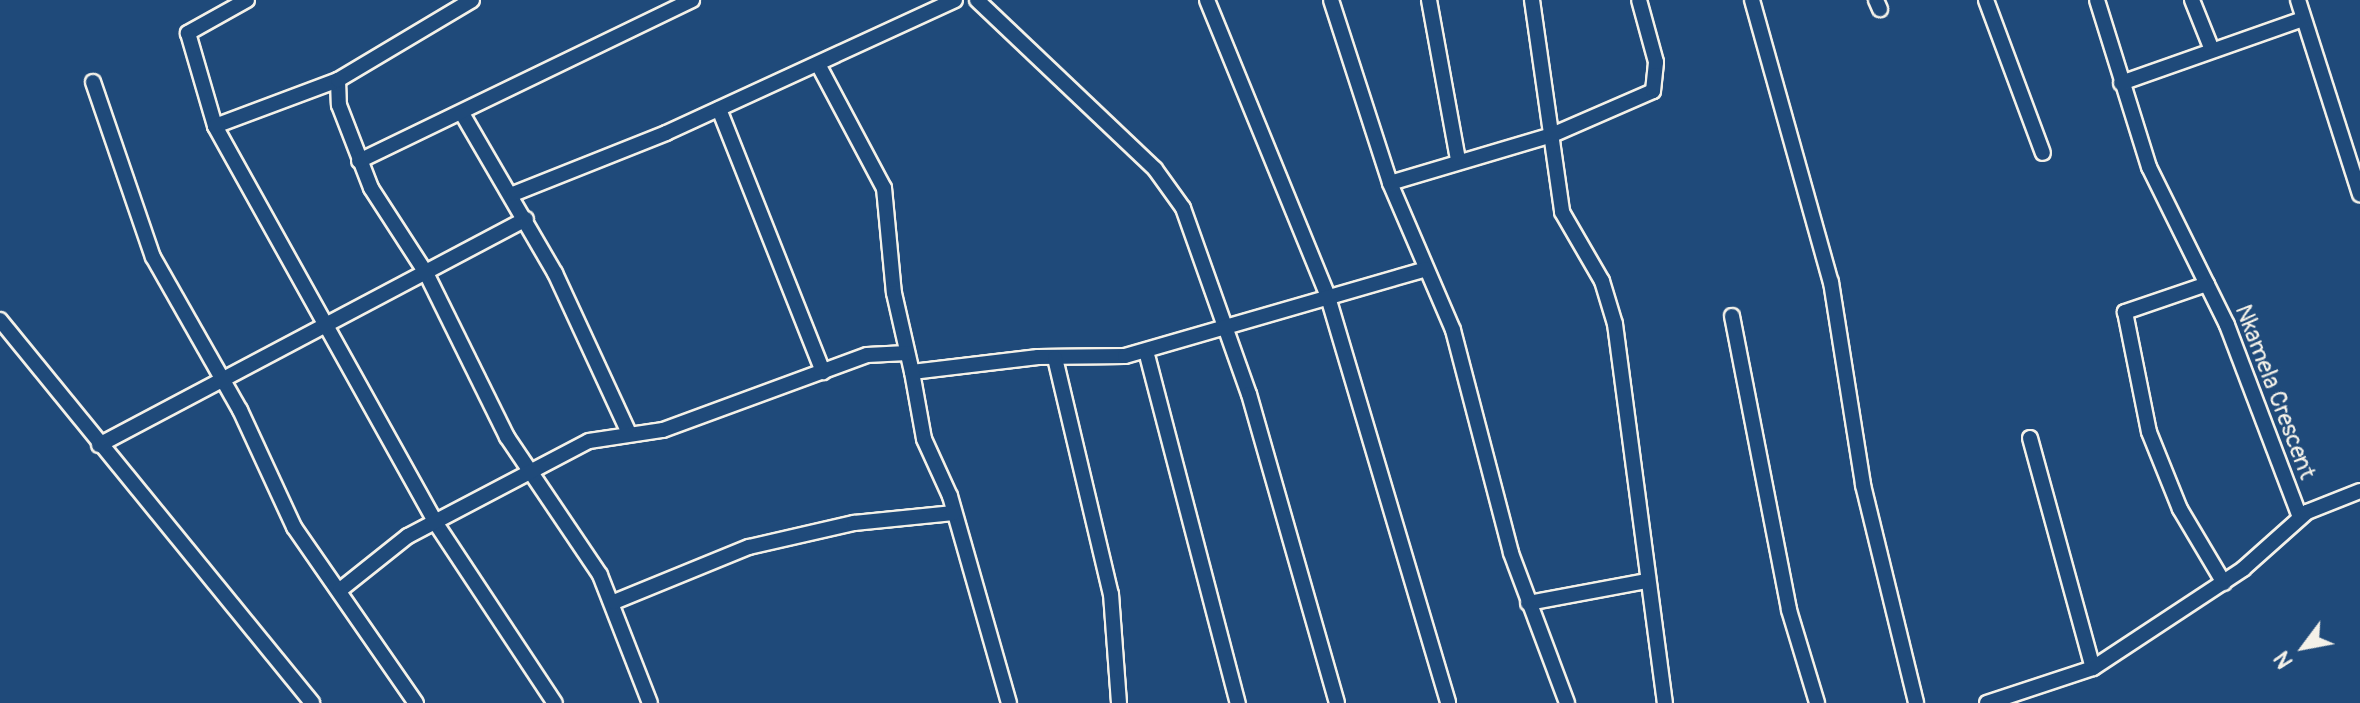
<!DOCTYPE html>
<html>
<head>
<meta charset="utf-8">
<style>
	body { margin:0 }
	#map { position:relative; width:2360px; height:703px; overflow:hidden; background:#1f4a7a; font-family:Pangolin,sans-serif }
	div>[style] { position:absolute }
	.roads { filter:drop-shadow(2px 0 #f4f1e8) drop-shadow(-2px 0 #f4f1e8) drop-shadow(0 2px #f4f1e8) drop-shadow(0 -2px #f4f1e8) }
	.minor>* { height:14px; margin:-7px; padding:0 7px; transform-origin:7px; border-radius:7px; background:#1f4a7a }
	span { translate:-50% -50%; white-space:nowrap; text-align:center; line-height:1.15; -webkit-text-stroke:6px #1f4a7a; paint-order:stroke }
	.street-label { font-size:24px; color:#f4f1e8 }
	.north { position:absolute; left:2264px; top:607px; width:80px; height:80px; -webkit-text-stroke:6px #1f4a7a; paint-order:stroke; rotate:238deg; font-size:22px; font-weight:700; line-height:32px; text-align:center; color:#f4f1e8 }
	.north::after { content:''; display:block; margin:auto; width:28px; height:36px; background:#f4f1e8; clip-path:polygon(50% 0,100% 100%,50% 72%,0 100%) }
</style>
</head>
<body>
<div id="map">
	<div class="roads">
		<div class="minor">
			<i style="left:247px;top:0;width:68px;rotate:150.8deg"></i>
			<i style="left:188px;top:33px;width:97px;rotate:73.8deg"></i>
			<i style="left:215px;top:126px;width:453px;rotate:60.9deg"></i>
			<i style="left:435px;top:522px;width:217px;rotate:56.5deg"></i>
			<i style="left:977px;top:0;width:245px;rotate:43.5deg"></i>
			<i style="left:1155px;top:169px;width:48px;rotate:54.3deg"></i>
			<i style="left:1183px;top:208px;width:197px;rotate:70.5deg"></i>
			<i style="left:1249px;top:394px;width:321px;rotate:74.1deg"></i>
			<i style="left:1207px;top:0;width:321px;rotate:67.8deg"></i>
			<i style="left:1328px;top:297px;width:423px;rotate:73.5deg"></i>
			<i style="left:1331px;top:0;width:192px;rotate:72.1deg"></i>
			<i style="left:1390px;top:183px;width:160px;rotate:66.8deg"></i>
			<i style="left:1453px;top:330px;width:230px;rotate:75.4deg"></i>
			<i style="left:1511px;top:553px;width:160px;rotate:69.5deg"></i>
			<i style="left:1429px;top:0;width:162px;rotate:79.7deg"></i>
			<i style="left:1532px;top:0;width:214px;rotate:81.9deg"></i>
			<i style="left:1562px;top:212px;width:80px;rotate:59.9deg"></i>
			<i style="left:1602px;top:281px;width:45px;rotate:73.2deg"></i>
			<i style="left:1615px;top:324px;width:382px;rotate:82.5deg"></i>
			<i style="left:1752px;top:0;width:293px;rotate:74.4deg"></i>
			<i style="left:1831px;top:282px;width:206px;rotate:81deg"></i>
			<i style="left:1863px;top:485px;width:224px;rotate:76.3deg"></i>
			<i style="left:1876px;top:0;width:10px;rotate:66deg"></i>
			<i style="left:1986px;top:0;width:163px;rotate:69.6deg"></i>
			<i style="left:2097px;top:0;width:175px;rotate:72.7deg"></i>
			<i style="left:2149px;top:167px;width:176px;rotate:63.7deg"></i>
			<i style="left:2227px;top:325px;width:205px;rotate:69.2deg"></i>
			<i style="left:2192px;top:0;width:54px;rotate:68.2deg"></i>
			<i style="left:2298px;top:0;width:204px;rotate:72.3deg"></i>
			<i style="left:819px;top:66px;width:138px;rotate:62deg"></i>
			<i style="left:884px;top:188px;width:105px;rotate:84.6deg"></i>
			<i style="left:894px;top:293px;width:81px;rotate:77.2deg"></i>
			<i style="left:912px;top:372px;width:127px;rotate:-6.8deg"></i>
			<i style="left:1038px;top:357px;width:87px;rotate:-0.7deg"></i>
			<i style="left:1125px;top:356px;width:313px;rotate:-16.1deg"></i>
			<i style="left:338px;top:80px;width:25px;rotate:88deg"></i>
			<i style="left:339px;top:105px;width:89px;rotate:68.9deg"></i>
			<i style="left:371px;top:188px;width:101px;rotate:57.1deg"></i>
			<i style="left:426px;top:273px;width:183px;rotate:63.7deg"></i>
			<i style="left:507px;top:437px;width:166px;rotate:56deg"></i>
			<i style="left:600px;top:575px;width:137px;rotate:68.7deg"></i>
			<i style="left:93px;top:82px;width:185px;rotate:71.1deg"></i>
			<i style="left:153px;top:257px;width:176px;rotate:60.4deg"></i>
			<i style="left:240px;top:410px;width:129px;rotate:65.2deg"></i>
			<i style="left:294px;top:527px;width:214px;rotate:55.3deg"></i>
			<i style="left:2121px;top:83px;width:193px;rotate:-19.4deg"></i>
			<i style="left:719px;top:109px;width:283px;rotate:68.4deg"></i>
			<i style="left:463px;top:115px;width:183px;rotate:59.8deg"></i>
			<i style="left:555px;top:273px;width:176px;rotate:65.2deg"></i>
			<i style="left:215px;top:126px;width:131px;rotate:-20.5deg"></i>
			<i style="left:338px;top:80px;width:156px;rotate:-30.8deg"></i>
			<i style="left:359px;top:161px;width:370px;rotate:-25.8deg"></i>
			<i style="left:1390px;top:183px;width:169px;rotate:-16.5deg"></i>
			<i style="left:1552px;top:135px;width:110px;rotate:-23.5deg"></i>
			<i style="left:1653px;top:91px;width:29px;rotate:-84deg"></i>
			<i style="left:1656px;top:62px;width:64px;rotate:-105.3deg"></i>
			<i style="left:513px;top:194px;width:165px;rotate:-21.7deg"></i>
			<i style="left:666px;top:133px;width:318px;rotate:-24.7deg"></i>
			<i style="left:2207px;top:284px;width:87px;rotate:161.1deg"></i>
			<i style="left:2125px;top:312px;width:122px;rotate:78.7deg"></i>
			<i style="left:2149px;top:432px;width:83px;rotate:68.1deg"></i>
			<i style="left:2180px;top:509px;width:86px;rotate:59.3deg"></i>
			<i style="left:1732px;top:316px;width:299px;rotate:79deg"></i>
			<i style="left:1789px;top:610px;width:97px;rotate:73.2deg"></i>
			<i style="left:0;top:320px;width:494px;rotate:50.8deg"></i>
			<i style="left:1146px;top:351px;width:364px;rotate:75.4deg"></i>
			<i style="left:1055px;top:358px;width:243px;rotate:76.7deg"></i>
			<i style="left:1111px;top:594px;width:109px;rotate:85.8deg"></i>
			<i style="left:912px;top:372px;width:68px;rotate:79.8deg"></i>
			<i style="left:924px;top:439px;width:63px;rotate:65.5deg"></i>
			<i style="left:950px;top:496px;width:215px;rotate:74.1deg"></i>
			<i style="left:2030px;top:438px;width:238px;rotate:74.7deg"></i>
			<i style="left:99px;top:445px;width:483px;rotate:-27.9deg"></i>
			<i style="left:340px;top:590px;width:87px;rotate:-38.5deg"></i>
			<i style="left:408px;top:536px;width:204px;rotate:-27.7deg"></i>
			<i style="left:589px;top:441px;width:75px;rotate:-8.5deg"></i>
			<i style="left:663px;top:430px;width:217px;rotate:-20.2deg"></i>
			<i style="left:867px;top:355px;width:40px;rotate:-2.9deg"></i>
			<i style="left:614px;top:602px;width:146px;rotate:-22.2deg"></i>
			<i style="left:749px;top:547px;width:108px;rotate:-12.9deg"></i>
			<i style="left:854px;top:523px;width:100px;rotate:-5.7deg"></i>
			<i style="left:1528px;top:603px;width:121px;rotate:-10.5deg"></i>
			<i style="left:1987px;top:703px;width:112px;rotate:-18.3deg"></i>
			<i style="left:2093px;top:668px;width:180px;rotate:-33.4deg"></i>
			<i style="left:2243px;top:569px;width:86px;rotate:-41.7deg"></i>
			<i style="left:2307px;top:512px;width:57px;rotate:-21.6deg"></i>
		</div>
	</div>
	<div class="street-label">
		<span style="left:2275px;top:392px;rotate:69deg">Nkamela Crescent</span>
	</div>
	<div class="north">N</div>
</div>
</body>
</html>
